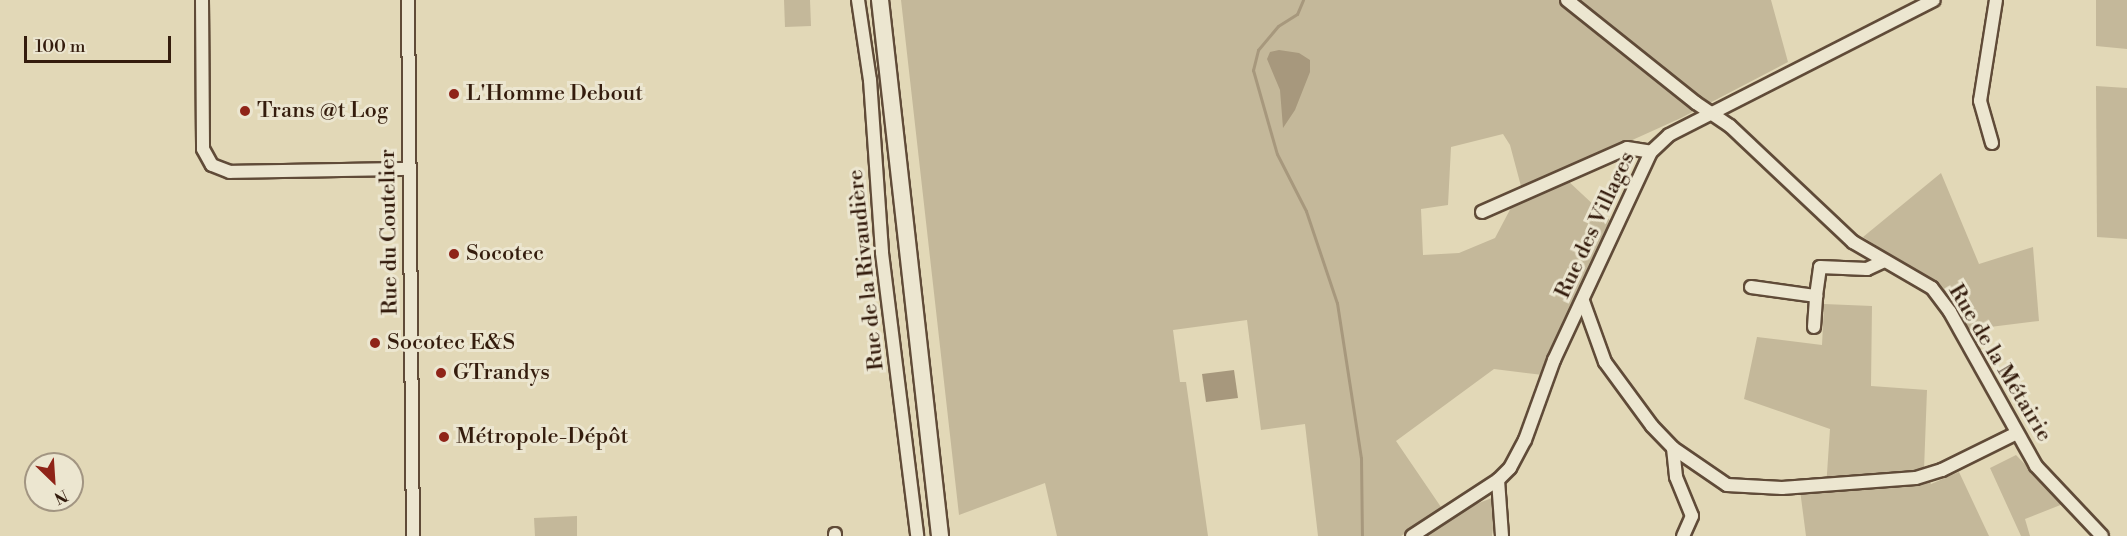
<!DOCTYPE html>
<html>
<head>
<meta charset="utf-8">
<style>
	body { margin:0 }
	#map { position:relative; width:2127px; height:536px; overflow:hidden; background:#e2d8b7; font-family:"Libre Bodoni",serif }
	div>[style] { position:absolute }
	.green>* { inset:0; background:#c4b89a }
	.water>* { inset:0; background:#a7987d }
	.stream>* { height:3px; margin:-1.5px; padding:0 1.5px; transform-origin:1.5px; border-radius:1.5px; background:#a7987d }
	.roads { filter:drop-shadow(2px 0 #604b38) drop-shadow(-2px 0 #604b38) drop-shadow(0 2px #604b38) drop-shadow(0 -2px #604b38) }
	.minor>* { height:12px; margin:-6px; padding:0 6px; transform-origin:6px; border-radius:6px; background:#ece6d0 }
	.secondary>* { height:16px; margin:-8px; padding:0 8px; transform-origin:8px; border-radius:8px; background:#ece6d0 }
	.dots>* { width:16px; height:16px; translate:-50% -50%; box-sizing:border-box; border:3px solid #ece6d0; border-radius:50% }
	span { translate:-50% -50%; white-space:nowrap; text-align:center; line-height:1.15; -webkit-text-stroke:6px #ece6d0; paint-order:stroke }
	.poi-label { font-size:22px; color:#341c0d }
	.left { translate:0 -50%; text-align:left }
	.street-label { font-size:22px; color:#341c0d }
	.north { position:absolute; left:24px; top:452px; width:60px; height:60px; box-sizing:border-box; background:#ece6d0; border:2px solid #a29582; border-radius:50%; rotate:155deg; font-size:16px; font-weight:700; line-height:24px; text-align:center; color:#341c0d }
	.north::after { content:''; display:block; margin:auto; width:21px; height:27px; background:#8f2418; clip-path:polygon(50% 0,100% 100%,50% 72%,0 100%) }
	.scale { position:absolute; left:24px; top:36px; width:147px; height:27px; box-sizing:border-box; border:3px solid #341c0d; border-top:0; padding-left:8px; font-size:18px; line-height:21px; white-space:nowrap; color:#341c0d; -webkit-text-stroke:4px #ece6d0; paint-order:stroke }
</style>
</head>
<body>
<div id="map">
	<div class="green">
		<i style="clip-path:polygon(784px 0,810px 0,811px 26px,785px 27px)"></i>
		<i style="clip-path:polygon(901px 0,1771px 0,1788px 62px,1681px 118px,1522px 190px,1510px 145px,1503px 134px,1451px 147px,1448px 205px,1421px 209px,1423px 255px,1459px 253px,1495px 238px,1514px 202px,1567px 180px,1612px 222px,1543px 375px,1494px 369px,1396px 441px,1443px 510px,1401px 536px,1318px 536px,1305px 424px,1261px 430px,1247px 320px,1173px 330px,1180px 382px,1186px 382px,1208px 536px,1057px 536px,1045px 483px,959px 515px)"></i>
		<i style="clip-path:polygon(2096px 0,2127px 0,2127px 49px,2096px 46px)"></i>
		<i style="clip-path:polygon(2096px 86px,2127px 88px,2127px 239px,2097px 237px)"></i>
		<i style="clip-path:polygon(1941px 173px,1979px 264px,2033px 247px,2039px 321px,1966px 330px,1936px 285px,1863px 237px)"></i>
		<i style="clip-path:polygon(1824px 304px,1872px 306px,1871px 386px,1927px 390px,1924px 470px,1931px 484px,1959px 472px,1989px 536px,1806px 536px,1800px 490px,1826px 488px,1830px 429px,1744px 399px,1757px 337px,1822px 345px)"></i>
		<i style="clip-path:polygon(2016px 455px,2063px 504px,2025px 519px,2030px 536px,2021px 536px,1990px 468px)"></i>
		<i style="clip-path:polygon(1497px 496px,1492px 536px,1422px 536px,1466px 508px)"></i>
		<i style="clip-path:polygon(577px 516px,577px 536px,535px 536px,534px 518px)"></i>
	</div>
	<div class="water">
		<i style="clip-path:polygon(1279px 50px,1299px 53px,1310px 60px,1310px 72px,1295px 110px,1283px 128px,1280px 90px,1267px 59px,1270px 52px)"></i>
		<i style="clip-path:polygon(1234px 370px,1238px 398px,1206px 402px,1202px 374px)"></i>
	</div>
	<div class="stream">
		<i style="left:1303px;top:0;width:15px;rotate:113deg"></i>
		<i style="left:1297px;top:14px;width:22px;rotate:148deg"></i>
		<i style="left:1278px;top:26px;width:31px;rotate:130deg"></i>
		<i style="left:1258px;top:50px;width:21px;rotate:104deg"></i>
		<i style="left:1253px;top:70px;width:87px;rotate:74.1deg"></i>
		<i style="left:1277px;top:154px;width:64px;rotate:63deg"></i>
		<i style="left:1306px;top:211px;width:97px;rotate:71.4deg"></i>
		<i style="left:1337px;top:303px;width:157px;rotate:81.2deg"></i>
		<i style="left:1361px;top:458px;width:78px;rotate:89.3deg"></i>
	</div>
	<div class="roads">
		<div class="minor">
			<i style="left:202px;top:0;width:149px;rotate:89.6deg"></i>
			<i style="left:203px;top:149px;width:18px;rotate:61deg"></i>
			<i style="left:212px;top:165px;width:19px;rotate:21deg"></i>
			<i style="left:230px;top:172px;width:179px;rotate:-1deg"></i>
			<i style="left:408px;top:0;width:536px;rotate:89.47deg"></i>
			<i style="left:858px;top:0;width:81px;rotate:81.5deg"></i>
			<i style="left:870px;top:80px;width:173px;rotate:86deg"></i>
			<i style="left:882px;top:253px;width:285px;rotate:82.9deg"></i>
			<i style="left:1567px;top:0;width:165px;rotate:38.6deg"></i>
			<i style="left:1696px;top:103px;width:41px;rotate:34.1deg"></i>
			<i style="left:1730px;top:126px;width:169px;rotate:43.3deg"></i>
			<i style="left:1853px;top:242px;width:91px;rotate:30.2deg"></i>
			<i style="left:1932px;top:288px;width:30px;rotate:53deg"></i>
			<i style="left:1950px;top:312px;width:176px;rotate:60.8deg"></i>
			<i style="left:2036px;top:466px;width:96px;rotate:46.7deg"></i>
			<i style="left:1992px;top:143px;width:44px;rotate:-105.9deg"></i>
			<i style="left:1980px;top:101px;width:102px;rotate:-81deg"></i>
			<i style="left:1482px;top:212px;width:158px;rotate:-23.8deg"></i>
			<i style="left:1627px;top:148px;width:24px;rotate:9deg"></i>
			<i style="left:1751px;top:287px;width:66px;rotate:7.9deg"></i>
			<i style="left:1816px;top:296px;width:29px;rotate:-82deg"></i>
			<i style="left:1820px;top:267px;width:47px;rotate:2.4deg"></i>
			<i style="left:1867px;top:269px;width:19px;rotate:-25deg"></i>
			<i style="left:1583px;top:301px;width:65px;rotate:70.2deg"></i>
			<i style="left:1605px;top:362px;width:79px;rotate:53.7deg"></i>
			<i style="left:1652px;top:426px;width:30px;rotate:46deg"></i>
			<i style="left:1673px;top:448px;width:65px;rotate:34.4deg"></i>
			<i style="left:1727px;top:485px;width:55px;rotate:3.1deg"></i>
			<i style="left:1782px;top:488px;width:134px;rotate:-4.3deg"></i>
			<i style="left:1916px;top:478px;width:27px;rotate:-17deg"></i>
			<i style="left:1942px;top:470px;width:81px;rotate:-26.3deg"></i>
			<i style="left:1814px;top:327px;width:31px;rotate:-86deg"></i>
			<i style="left:1673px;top:448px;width:29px;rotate:84deg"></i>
			<i style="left:1676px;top:477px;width:42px;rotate:67.7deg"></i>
			<i style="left:1692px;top:516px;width:22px;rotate:114deg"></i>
			<i style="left:1498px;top:480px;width:56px;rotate:85.9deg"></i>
			<i style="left:835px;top:534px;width:2px;rotate:90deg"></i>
			<i style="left:1412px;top:536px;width:103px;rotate:-33.1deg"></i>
			<i style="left:1498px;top:480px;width:17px;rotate:-45deg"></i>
			<i style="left:1510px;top:468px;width:32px;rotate:-62deg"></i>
			<i style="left:1525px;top:440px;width:85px;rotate:-70.1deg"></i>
			<i style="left:1554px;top:360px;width:230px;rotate:-65deg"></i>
			<i style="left:1651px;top:152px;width:25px;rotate:-43deg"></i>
			<i style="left:1669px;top:135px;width:297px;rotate:-27deg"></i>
		</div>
		<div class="secondary">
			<i style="left:880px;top:0;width:539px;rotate:83.61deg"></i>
		</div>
	</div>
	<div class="dots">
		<i style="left:454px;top:94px;background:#8f2418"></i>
		<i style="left:245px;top:111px;background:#8f2418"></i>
		<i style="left:454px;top:254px;background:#8f2418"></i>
		<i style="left:375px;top:343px;background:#8f2418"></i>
		<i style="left:441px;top:373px;background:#8f2418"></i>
		<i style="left:444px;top:437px;background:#8f2418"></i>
	</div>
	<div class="poi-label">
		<span class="left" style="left:466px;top:94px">L'Homme Debout</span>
		<span class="left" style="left:257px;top:111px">Trans @t Log</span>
		<span class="left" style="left:466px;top:254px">Socotec</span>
		<span class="left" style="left:387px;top:343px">Socotec E&amp;S</span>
		<span class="left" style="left:453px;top:373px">GTrandys</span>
		<span class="left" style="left:456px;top:437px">Métropole-Dépôt</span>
	</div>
	<div class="street-label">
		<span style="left:1595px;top:225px;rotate:-65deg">Rue des Villages</span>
		<span style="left:389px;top:232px;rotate:-91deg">Rue du Coutelier</span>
		<span style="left:866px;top:270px;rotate:-96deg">Rue de la Rivaudière</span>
		<span style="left:2000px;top:363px;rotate:59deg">Rue de la Métairie</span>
	</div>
	<div class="north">N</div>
	<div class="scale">100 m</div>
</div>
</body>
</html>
